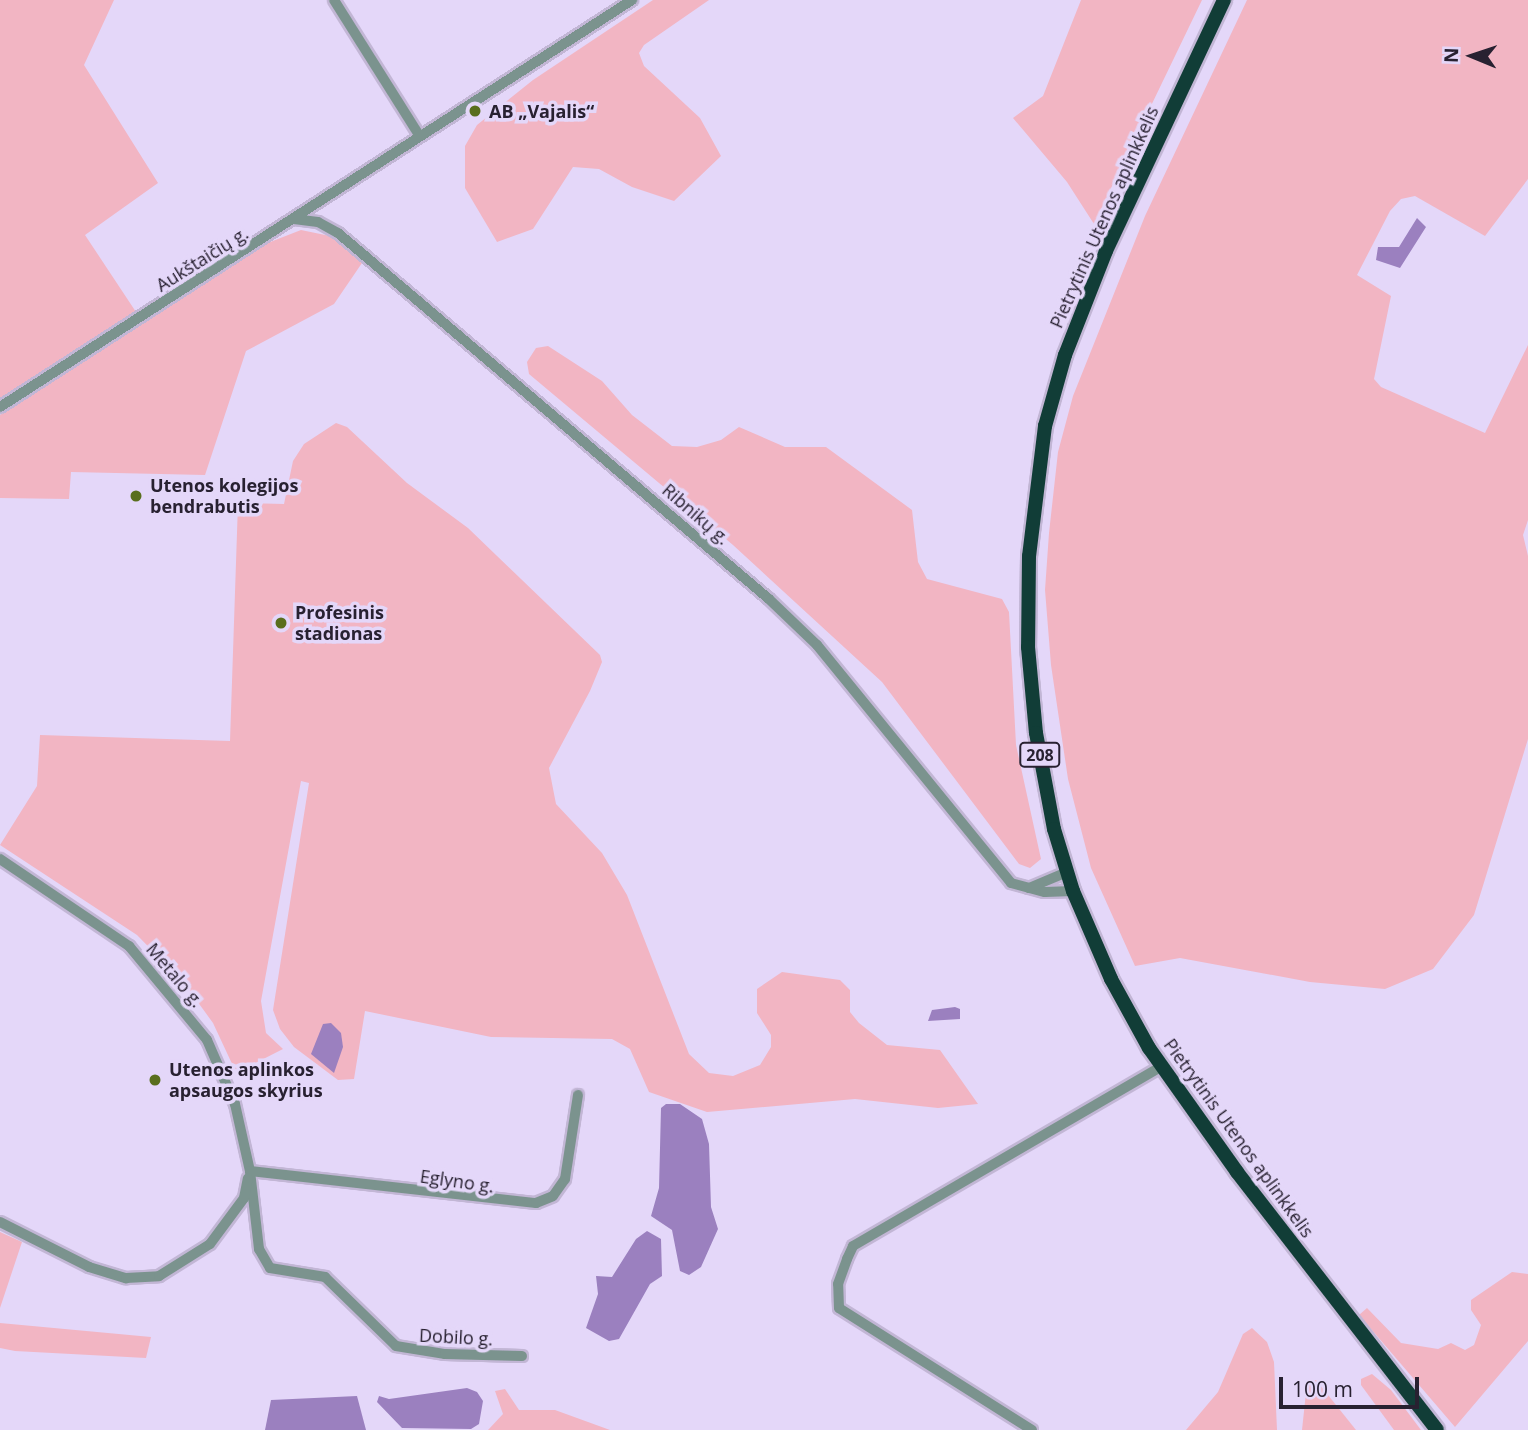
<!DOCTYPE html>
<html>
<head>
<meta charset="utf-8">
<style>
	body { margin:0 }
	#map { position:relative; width:1528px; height:1430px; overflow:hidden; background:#e4d7f9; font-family:"Open Sans",sans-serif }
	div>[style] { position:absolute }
	.green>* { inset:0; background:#f2b5c3 }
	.water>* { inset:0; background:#9b80bf }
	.roads { filter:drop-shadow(2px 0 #c2b6d5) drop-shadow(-2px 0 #c2b6d5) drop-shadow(0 2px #c2b6d5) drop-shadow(0 -2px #c2b6d5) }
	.minor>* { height:10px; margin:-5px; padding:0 5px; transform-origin:5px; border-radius:5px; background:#7b938e }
	.highway>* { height:14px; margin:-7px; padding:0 7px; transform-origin:7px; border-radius:7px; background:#113d37 }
	.dots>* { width:19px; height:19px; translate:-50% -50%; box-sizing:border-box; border:4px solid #e4d7f9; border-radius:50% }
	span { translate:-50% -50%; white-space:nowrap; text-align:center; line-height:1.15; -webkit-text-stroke:7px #e4d7f9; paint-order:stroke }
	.shield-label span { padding:2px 5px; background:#e4d7f9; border:2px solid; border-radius:5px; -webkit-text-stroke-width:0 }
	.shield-label { font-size:16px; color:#282131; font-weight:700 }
	.poi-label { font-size:18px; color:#282131; font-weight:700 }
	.left { translate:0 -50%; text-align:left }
	.street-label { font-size:18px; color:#282131 }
	.north { position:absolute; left:1437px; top:21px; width:70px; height:70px; -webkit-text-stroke:5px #e4d7f9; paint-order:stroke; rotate:272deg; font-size:19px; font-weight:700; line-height:28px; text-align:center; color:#282131 }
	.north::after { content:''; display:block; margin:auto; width:24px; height:32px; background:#282131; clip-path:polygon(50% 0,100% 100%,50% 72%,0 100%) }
	.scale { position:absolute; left:1279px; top:1377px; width:140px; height:32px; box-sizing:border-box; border:4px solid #282131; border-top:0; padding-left:9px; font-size:21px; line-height:24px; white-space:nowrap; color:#282131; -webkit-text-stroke:5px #e4d7f9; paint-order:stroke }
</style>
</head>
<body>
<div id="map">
	<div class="green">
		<i style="clip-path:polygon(0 0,114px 0,84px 65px,158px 183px,85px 235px,136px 312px,0 399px)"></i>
		<i style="clip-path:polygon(653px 0,709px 0,644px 45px,639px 53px,644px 66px,700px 118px,721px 156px,674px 201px,632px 187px,599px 169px,573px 167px,533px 229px,497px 242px,465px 188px,465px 146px,477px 125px,533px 80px)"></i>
		<i style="clip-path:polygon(1081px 0,1202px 0,1094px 224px,1067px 182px,1013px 118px,1043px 96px)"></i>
		<i style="clip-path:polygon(1247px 0,1528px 0,1528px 179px,1485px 236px,1415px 196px,1401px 199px,1390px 211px,1357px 275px,1391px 296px,1374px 379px,1381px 387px,1485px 433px,1528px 345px,1528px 520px,1523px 535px,1528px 556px,1528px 739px,1474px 915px,1433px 969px,1385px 989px,1310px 982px,1180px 958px,1135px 966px,1091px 868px,1068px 779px,1051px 665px,1045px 590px,1049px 533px,1058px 452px,1073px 396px,1145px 216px)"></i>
		<i style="clip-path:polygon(301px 230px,330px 236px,362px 263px,334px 304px,246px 351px,205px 475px,71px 472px,69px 499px,0 498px,0 415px,260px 246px)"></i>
		<i style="clip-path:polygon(548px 346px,602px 381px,632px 415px,672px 446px,697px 447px,721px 440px,739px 427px,785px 447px,826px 447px,912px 510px,918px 562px,927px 579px,1002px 599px,1009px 612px,1016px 745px,1041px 859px,1030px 868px,1019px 864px,882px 682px,733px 545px,529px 374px,527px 362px,536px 348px)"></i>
		<i style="clip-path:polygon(336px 423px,347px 427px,407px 483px,468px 528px,600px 655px,602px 662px,590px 691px,549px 768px,556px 804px,602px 853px,627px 895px,689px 1054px,709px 1073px,733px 1076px,760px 1065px,771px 1047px,771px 1035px,757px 1013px,757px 989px,782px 972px,840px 980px,850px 990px,850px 1012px,859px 1023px,887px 1045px,940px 1050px,978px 1104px,938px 1108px,855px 1099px,707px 1112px,649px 1092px,630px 1049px,612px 1039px,491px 1037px,365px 1011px,354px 1079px,338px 1080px,294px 1047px,280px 1029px,273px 1010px,309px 783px,301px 781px,261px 1001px,266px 1033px,283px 1049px,240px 1071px,234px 1068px,213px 1023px,184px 983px,137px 935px,0 845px,37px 786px,40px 735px,230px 741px,238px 503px,284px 504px,293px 461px,304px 444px)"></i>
		<i style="clip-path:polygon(0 1232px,22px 1242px,0 1308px)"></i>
		<i style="clip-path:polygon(1512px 1272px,1528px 1274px,1528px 1341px,1455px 1427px,1359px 1315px,1367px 1308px,1401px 1343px,1438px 1349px,1451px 1343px,1465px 1350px,1474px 1345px,1481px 1325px,1471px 1310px,1471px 1300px)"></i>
		<i style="clip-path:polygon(0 1323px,151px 1337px,146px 1358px,15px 1351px,0 1348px)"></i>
		<i style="clip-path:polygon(1252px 1328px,1267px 1342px,1274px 1362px,1277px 1430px,1186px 1430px,1218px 1392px,1243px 1334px)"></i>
		<i style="clip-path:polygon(1372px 1374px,1391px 1390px,1421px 1430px,1394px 1430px,1361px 1385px,1361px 1379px)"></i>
		<i style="clip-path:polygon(1316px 1380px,1356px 1430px,1302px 1430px,1307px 1383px)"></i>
		<i style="clip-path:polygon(505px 1389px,519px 1410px,555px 1410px,610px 1430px,488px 1430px,503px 1414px,495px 1391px)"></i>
	</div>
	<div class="water">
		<i style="clip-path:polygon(1417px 218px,1426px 227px,1400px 268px,1376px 260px,1378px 247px,1399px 247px)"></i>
		<i style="clip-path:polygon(955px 1007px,960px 1009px,960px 1019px,928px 1021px,932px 1010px)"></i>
		<i style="clip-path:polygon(331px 1023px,341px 1033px,343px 1047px,334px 1073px,311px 1054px,323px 1024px)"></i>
		<i style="clip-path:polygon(666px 1104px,680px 1104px,702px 1119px,709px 1144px,711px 1207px,718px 1229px,701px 1267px,689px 1275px,680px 1271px,672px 1230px,651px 1216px,659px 1188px,661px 1108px)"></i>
		<i style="clip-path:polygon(647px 1231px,661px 1239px,662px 1276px,650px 1284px,619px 1339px,609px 1341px,586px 1328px,598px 1294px,596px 1276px,612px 1277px,636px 1239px)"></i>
		<i style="clip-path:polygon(467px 1388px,477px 1392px,483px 1401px,479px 1424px,471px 1429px,402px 1428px,377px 1402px,379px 1396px,389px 1399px)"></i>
		<i style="clip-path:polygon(357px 1396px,366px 1430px,265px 1430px,271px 1400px)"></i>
	</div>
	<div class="roads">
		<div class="minor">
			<i style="left:334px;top:0;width:160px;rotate:57.8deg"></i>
			<i style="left:294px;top:219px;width:24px;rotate:7deg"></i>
			<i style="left:318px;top:222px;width:23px;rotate:29deg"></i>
			<i style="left:338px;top:233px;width:565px;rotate:40.34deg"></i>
			<i style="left:769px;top:599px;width:66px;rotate:43.8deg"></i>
			<i style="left:817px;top:645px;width:307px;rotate:50.8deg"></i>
			<i style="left:1011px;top:883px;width:35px;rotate:15deg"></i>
			<i style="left:1045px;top:892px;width:28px;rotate:-2deg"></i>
			<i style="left:0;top:407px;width:752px;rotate:-32.78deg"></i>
			<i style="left:0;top:859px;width:156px;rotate:34deg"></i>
			<i style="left:129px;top:946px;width:122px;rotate:50.3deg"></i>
			<i style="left:207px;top:1040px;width:70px;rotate:66.4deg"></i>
			<i style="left:235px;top:1104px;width:69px;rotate:77.4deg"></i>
			<i style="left:250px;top:1171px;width:79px;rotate:83.4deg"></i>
			<i style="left:259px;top:1249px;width:22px;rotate:60deg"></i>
			<i style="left:270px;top:1268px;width:56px;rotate:9.3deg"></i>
			<i style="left:325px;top:1277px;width:99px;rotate:44.2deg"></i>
			<i style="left:396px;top:1346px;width:50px;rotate:9.3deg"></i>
			<i style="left:445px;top:1354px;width:77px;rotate:1.5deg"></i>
			<i style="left:1029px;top:888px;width:41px;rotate:-22.8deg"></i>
			<i style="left:250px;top:1171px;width:288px;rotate:6.4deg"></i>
			<i style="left:536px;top:1203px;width:18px;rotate:-22deg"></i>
			<i style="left:553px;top:1196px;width:21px;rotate:-55deg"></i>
			<i style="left:565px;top:1179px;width:85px;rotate:-81.2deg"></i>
			<i style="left:0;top:1222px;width:100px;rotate:26.8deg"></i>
			<i style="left:89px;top:1267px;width:39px;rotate:17deg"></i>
			<i style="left:126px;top:1278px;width:33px;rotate:-3deg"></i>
			<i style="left:159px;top:1276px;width:60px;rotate:-32.1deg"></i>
			<i style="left:210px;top:1244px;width:57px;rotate:-53.5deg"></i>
			<i style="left:244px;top:1198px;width:20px;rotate:-79deg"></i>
			<i style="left:1032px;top:1430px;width:228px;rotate:-147.7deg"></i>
			<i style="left:839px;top:1308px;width:24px;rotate:-92deg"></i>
			<i style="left:838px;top:1284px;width:27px;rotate:-70deg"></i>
			<i style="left:847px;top:1259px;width:14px;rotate:-65deg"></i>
			<i style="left:853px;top:1246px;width:356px;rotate:-30.2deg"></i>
		</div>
		<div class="highway">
			<i style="left:1224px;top:0;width:277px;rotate:115.2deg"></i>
			<i style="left:1106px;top:251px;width:112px;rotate:111.5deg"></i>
			<i style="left:1065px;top:355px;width:74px;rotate:105.7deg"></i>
			<i style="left:1045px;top:426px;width:131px;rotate:97deg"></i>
			<i style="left:1029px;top:556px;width:91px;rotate:90.6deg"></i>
			<i style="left:1028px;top:647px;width:86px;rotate:84.7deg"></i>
			<i style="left:1036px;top:733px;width:98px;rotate:79.4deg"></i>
			<i style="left:1054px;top:829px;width:65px;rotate:73deg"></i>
			<i style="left:1073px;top:891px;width:96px;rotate:66.6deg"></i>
			<i style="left:1111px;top:979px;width:79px;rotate:61.2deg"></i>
			<i style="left:1149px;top:1048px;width:152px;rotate:54.6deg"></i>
			<i style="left:1237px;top:1172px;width:326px;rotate:52.2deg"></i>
		</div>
	</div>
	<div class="dots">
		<i style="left:475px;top:111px;background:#596e1d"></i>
		<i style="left:136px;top:496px;background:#596e1d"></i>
		<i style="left:281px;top:623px;background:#596e1d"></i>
		<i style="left:155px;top:1080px;background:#596e1d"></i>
	</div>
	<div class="shield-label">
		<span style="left:1040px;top:755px">208</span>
	</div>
	<div class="poi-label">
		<span class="left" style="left:489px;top:111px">AB „Vajalis“</span>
		<span class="left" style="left:150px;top:496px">Utenos kolegijos<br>bendrabutis</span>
		<span class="left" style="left:295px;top:623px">Profesinis<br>stadionas</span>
		<span class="left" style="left:169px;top:1080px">Utenos aplinkos<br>apsaugos skyrius</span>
	</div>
	<div class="street-label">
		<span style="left:1104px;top:217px;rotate:-66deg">Pietrytinis Utenos aplinkkelis</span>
		<span style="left:202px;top:259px;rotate:-32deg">Aukštaičių g.</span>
		<span style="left:696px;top:514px;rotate:41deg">Ribnikų g.</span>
		<span style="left:175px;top:975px;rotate:50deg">Metalo g.</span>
		<span style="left:1239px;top:1138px;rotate:54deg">Pietrytinis Utenos aplinkkelis</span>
		<span style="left:457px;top:1181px;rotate:8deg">Eglyno g.</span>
		<span style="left:456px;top:1337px;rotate:3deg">Dobilo g.</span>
	</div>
	<div class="north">N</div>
	<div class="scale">100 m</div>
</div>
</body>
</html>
